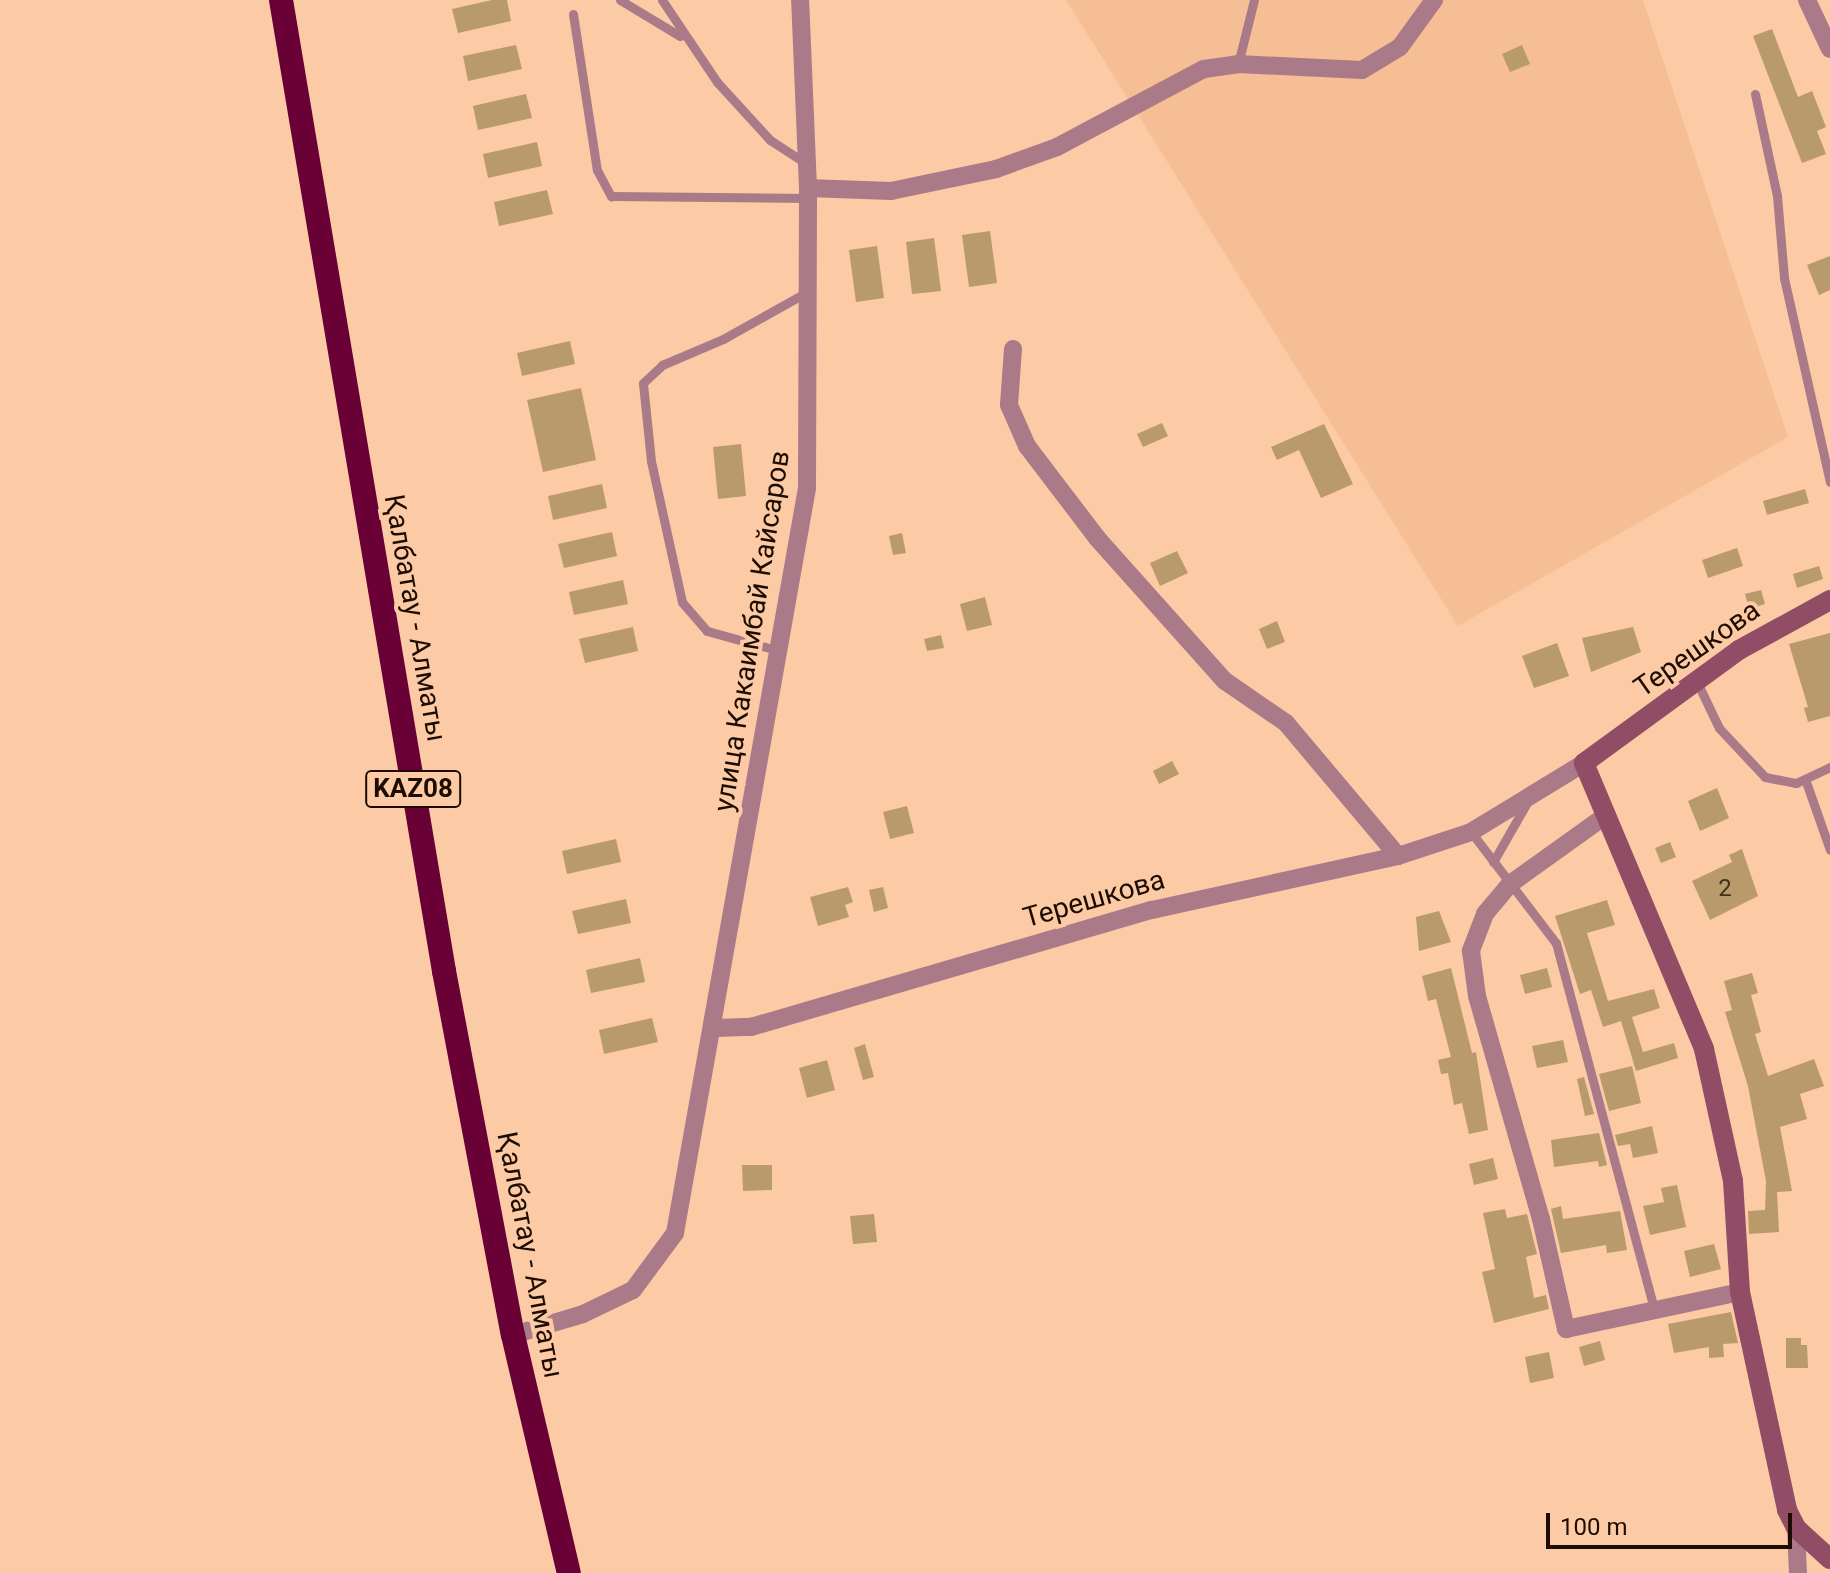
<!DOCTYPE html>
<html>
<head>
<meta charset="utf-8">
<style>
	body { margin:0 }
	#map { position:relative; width:1830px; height:1573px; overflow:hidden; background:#fccaa5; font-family:Roboto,sans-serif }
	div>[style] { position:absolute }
	.built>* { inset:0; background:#f6be94 }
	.building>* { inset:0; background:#b99a6a }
	.lane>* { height:9px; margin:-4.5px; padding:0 4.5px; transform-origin:4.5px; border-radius:4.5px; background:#aa7a89 }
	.street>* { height:18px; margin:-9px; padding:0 9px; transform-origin:9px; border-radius:9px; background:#aa7a89 }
	.secondary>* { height:20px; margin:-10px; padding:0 10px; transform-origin:10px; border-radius:10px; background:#914d65 }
	.highway>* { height:24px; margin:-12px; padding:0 12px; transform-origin:12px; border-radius:12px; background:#690036 }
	span { translate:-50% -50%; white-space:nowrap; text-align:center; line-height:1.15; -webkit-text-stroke:8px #fccaa5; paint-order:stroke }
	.number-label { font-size:24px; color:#44301c }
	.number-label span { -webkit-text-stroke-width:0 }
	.shield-label span { padding:2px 6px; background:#fccaa5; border:2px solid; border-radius:6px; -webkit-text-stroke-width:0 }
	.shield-label { font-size:26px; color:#1d0c02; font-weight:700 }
	.street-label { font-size:28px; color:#1d0c02 }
	.scale { position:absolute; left:1546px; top:1513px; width:246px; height:36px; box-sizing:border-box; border:4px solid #1d0c02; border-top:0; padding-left:10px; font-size:24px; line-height:28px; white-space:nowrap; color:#1d0c02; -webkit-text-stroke:6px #fccaa5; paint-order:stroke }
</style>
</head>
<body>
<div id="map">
	<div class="built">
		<i style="clip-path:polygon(1066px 0,1643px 0,1788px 437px,1458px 626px)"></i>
	</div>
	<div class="building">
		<i style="clip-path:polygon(492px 0,507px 0,511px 21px,458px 33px,452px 9px)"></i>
		<i style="clip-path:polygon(1772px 29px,1798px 97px,1812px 91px,1826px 127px,1817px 131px,1826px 154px,1802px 163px,1753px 36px)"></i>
		<i style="clip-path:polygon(516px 45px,522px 69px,468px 81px,463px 56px)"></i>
		<i style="clip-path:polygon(1522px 45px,1530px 64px,1510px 72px,1502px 54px)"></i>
		<i style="clip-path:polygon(526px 94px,532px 118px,478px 130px,473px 106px)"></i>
		<i style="clip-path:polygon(537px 142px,542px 166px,488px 178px,483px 154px)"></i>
		<i style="clip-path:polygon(547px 190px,553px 214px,499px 226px,494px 202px)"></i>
		<i style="clip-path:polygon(990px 231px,997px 283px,969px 287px,962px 235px)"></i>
		<i style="clip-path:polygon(934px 238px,941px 291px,912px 294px,906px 242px)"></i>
		<i style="clip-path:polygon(877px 246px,884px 298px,856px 302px,849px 250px)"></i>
		<i style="clip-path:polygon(1830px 256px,1830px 290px,1819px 295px,1807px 265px)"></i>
		<i style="clip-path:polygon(570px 341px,575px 364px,522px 376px,517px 353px)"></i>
		<i style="clip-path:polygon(581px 388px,596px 460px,543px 472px,527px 400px)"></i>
		<i style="clip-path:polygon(1162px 423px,1168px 436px,1143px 447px,1137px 434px)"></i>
		<i style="clip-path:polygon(1324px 424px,1353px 484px,1321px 498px,1299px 450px,1277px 460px,1271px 447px)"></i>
		<i style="clip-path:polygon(741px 444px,746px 496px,718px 499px,713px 447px)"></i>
		<i style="clip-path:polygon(602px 484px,607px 508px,553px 520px,548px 496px)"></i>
		<i style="clip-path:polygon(1805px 489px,1809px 503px,1767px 515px,1763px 501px)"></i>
		<i style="clip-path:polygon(612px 532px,617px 556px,564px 568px,558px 544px)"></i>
		<i style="clip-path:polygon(902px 533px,906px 553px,893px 555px,889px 536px)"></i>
		<i style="clip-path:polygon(1737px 548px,1743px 566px,1708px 578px,1702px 560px)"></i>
		<i style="clip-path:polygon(1177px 551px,1188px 573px,1160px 586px,1150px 563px)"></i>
		<i style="clip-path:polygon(1819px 566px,1823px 579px,1797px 588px,1793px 574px)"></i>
		<i style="clip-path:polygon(623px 580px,628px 604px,574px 615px,569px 592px)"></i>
		<i style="clip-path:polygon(1761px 590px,1765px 604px,1749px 609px,1745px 594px)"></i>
		<i style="clip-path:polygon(985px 597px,992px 625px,967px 631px,960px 604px)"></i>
		<i style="clip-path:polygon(1277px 621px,1285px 642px,1267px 649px,1259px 629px)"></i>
		<i style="clip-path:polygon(633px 627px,638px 651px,585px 663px,579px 639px)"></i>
		<i style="clip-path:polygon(1633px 627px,1641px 652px,1591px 672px,1582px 638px)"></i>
		<i style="clip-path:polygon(1830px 633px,1830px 716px,1808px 722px,1804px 708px,1808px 707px,1789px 644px)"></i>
		<i style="clip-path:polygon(941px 635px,944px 648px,927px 651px,924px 639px)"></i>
		<i style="clip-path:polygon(1557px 643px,1569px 676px,1534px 688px,1522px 656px)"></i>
		<i style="clip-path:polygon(1172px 761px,1179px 774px,1159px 784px,1153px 771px)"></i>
		<i style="clip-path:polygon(1717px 788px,1729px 818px,1700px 831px,1688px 801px)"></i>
		<i style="clip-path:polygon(907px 806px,914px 833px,890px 839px,883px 812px)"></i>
		<i style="clip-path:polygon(616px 839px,621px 862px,567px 874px,562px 851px)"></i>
		<i style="clip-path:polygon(1670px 842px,1676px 857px,1661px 863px,1655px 848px)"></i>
		<i style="clip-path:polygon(1742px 849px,1758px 896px,1710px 920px,1692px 881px,1732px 862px,1729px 855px)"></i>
		<i style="clip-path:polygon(848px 887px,853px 902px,845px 905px,849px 917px,818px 926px,810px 897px)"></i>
		<i style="clip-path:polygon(883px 887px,888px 908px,874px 912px,869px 890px)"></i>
		<i style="clip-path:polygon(626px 899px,631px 923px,578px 934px,572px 911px)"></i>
		<i style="clip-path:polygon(1607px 900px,1615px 925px,1587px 933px,1608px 1001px,1654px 989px,1660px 1008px,1632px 1017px,1643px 1052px,1674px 1043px,1678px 1058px,1636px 1071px,1621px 1021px,1603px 1027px,1591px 990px,1580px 994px,1555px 916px)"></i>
		<i style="clip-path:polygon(1439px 911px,1451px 942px,1419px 951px,1416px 917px)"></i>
		<i style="clip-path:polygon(640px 958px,645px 982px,591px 993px,586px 970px)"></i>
		<i style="clip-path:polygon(1451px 968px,1472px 1053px,1476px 1052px,1488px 1130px,1469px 1134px,1462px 1103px,1454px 1105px,1448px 1073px,1441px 1074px,1438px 1060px,1451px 1057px,1436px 999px,1428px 1001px,1422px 976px)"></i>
		<i style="clip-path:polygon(1547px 968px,1552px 987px,1525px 994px,1520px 975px)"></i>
		<i style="clip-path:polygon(1752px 973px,1758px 993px,1751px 995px,1761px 1032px,1755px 1034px,1768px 1076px,1814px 1059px,1824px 1086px,1800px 1094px,1807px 1119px,1780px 1127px,1792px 1191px,1777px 1192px,1779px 1232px,1749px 1234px,1748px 1211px,1765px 1210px,1766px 1181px,1748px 1086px,1725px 1012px,1732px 1010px,1724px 981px)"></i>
		<i style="clip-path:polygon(652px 1018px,658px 1042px,604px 1054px,599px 1030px)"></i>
		<i style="clip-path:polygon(1563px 1040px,1568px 1062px,1537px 1068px,1532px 1046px)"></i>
		<i style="clip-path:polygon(865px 1044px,874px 1077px,863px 1080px,854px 1048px)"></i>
		<i style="clip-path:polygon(827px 1060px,835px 1090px,807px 1098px,799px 1068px)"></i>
		<i style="clip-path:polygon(1632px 1066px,1641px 1103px,1609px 1111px,1599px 1074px)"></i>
		<i style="clip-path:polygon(1584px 1077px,1594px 1114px,1585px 1116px,1577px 1079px)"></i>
		<i style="clip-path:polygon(1652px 1126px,1658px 1153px,1633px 1158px,1630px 1144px,1618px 1146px,1615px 1135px)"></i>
		<i style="clip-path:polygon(1599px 1133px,1607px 1165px,1599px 1167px,1598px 1161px,1554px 1167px,1551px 1140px)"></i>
		<i style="clip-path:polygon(1493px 1158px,1498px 1179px,1474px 1185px,1469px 1164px)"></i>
		<i style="clip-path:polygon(742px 1165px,772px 1165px,772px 1190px,743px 1191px)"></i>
		<i style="clip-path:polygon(1677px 1185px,1686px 1227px,1650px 1235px,1643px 1206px,1664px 1202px,1661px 1188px)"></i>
		<i style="clip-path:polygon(1561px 1206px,1563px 1219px,1620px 1211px,1627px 1250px,1607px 1253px,1606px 1245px,1561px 1253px,1551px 1209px)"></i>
		<i style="clip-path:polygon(1505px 1209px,1507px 1218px,1527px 1214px,1537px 1254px,1526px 1257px,1534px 1298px,1546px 1295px,1549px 1309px,1494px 1323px,1482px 1272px,1495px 1269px,1483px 1213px)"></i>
		<i style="clip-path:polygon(874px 1214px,877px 1242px,853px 1244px,850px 1216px)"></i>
		<i style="clip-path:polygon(1714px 1244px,1721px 1269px,1690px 1277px,1684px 1251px)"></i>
		<i style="clip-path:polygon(1731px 1312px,1738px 1343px,1723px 1344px,1724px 1357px,1709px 1358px,1709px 1347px,1674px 1353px,1668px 1324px)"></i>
		<i style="clip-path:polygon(1786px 1338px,1801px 1338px,1801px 1345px,1807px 1345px,1808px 1368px,1786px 1368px)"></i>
		<i style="clip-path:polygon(1600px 1341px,1605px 1360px,1584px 1366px,1579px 1347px)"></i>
		<i style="clip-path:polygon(1549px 1352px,1554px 1378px,1530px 1383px,1525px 1357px)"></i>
	</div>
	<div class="lane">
		<i style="left:620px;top:0;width:70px;rotate:31deg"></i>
		<i style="left:662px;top:0;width:99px;rotate:56.1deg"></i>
		<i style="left:717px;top:82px;width:79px;rotate:47.6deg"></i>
		<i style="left:770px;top:140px;width:44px;rotate:33deg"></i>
		<i style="left:573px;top:14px;width:158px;rotate:81.3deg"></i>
		<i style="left:597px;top:170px;width:30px;rotate:62deg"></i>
		<i style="left:611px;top:196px;width:198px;rotate:0.6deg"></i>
		<i style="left:1238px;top:64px;width:66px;rotate:-76deg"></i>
		<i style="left:1755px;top:94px;width:104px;rotate:77.8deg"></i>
		<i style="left:1777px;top:196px;width:82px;rotate:85.1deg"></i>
		<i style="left:1784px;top:278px;width:209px;rotate:77.3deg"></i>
		<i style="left:780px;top:651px;width:76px;rotate:-164.7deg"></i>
		<i style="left:707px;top:631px;width:38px;rotate:-131deg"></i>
		<i style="left:682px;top:602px;width:144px;rotate:-102.4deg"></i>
		<i style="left:651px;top:461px;width:78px;rotate:-95.9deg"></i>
		<i style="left:643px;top:383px;width:26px;rotate:-43deg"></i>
		<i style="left:662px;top:365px;width:66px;rotate:-23.1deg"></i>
		<i style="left:723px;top:339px;width:98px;rotate:-29.2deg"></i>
		<i style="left:1697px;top:682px;width:51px;rotate:64.4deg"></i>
		<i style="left:1719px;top:728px;width:67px;rotate:46.8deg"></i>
		<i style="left:1765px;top:777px;width:32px;rotate:11deg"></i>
		<i style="left:1796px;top:783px;width:38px;rotate:-25deg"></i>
		<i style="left:1805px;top:779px;width:75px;rotate:70.6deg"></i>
		<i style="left:1471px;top:832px;width:140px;rotate:52.6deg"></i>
		<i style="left:1556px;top:943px;width:376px;rotate:75deg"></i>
		<i style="left:1493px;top:862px;width:70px;rotate:-60.2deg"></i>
	</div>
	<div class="street">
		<i style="left:1807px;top:0;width:54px;rotate:64.9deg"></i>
		<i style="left:808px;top:188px;width:83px;rotate:2.1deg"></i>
		<i style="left:891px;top:191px;width:107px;rotate:-11.8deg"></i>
		<i style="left:996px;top:169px;width:65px;rotate:-19.8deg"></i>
		<i style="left:1057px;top:147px;width:166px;rotate:-28deg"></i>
		<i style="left:1204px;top:69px;width:34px;rotate:-8deg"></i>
		<i style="left:1238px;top:64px;width:124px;rotate:2.8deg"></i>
		<i style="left:1362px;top:70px;width:44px;rotate:-31.2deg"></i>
		<i style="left:1400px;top:47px;width:58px;rotate:-54.1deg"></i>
		<i style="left:1013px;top:349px;width:56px;rotate:94.1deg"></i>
		<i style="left:1009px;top:405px;width:45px;rotate:66.3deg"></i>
		<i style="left:1027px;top:446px;width:116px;rotate:52.7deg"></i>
		<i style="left:1097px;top:538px;width:192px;rotate:48.2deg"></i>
		<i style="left:1225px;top:681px;width:74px;rotate:34.5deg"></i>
		<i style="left:1286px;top:723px;width:174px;rotate:49.9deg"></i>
		<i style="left:1605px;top:816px;width:117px;rotate:144.4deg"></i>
		<i style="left:1510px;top:884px;width:39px;rotate:130deg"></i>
		<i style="left:1485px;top:914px;width:40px;rotate:111deg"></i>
		<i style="left:1471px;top:951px;width:45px;rotate:82.4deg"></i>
		<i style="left:1477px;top:996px;width:232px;rotate:74deg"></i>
		<i style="left:1541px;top:1219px;width:113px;rotate:77.2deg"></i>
		<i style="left:1566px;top:1329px;width:178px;rotate:-12deg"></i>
		<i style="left:715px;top:1028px;width:36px;rotate:-2deg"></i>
		<i style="left:751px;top:1027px;width:418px;rotate:-16.3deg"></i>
		<i style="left:1152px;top:910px;width:252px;rotate:-12.4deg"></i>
		<i style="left:1398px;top:856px;width:77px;rotate:-18.2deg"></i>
		<i style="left:1471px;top:832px;width:132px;rotate:-31.4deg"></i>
		<i style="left:513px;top:1335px;width:73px;rotate:-16.7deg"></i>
		<i style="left:583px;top:1314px;width:55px;rotate:-25.6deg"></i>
		<i style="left:633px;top:1290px;width:71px;rotate:-53.6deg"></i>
		<i style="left:675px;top:1233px;width:757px;rotate:-79.95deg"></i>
		<i style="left:807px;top:488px;width:300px;rotate:-89.8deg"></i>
		<i style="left:808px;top:188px;width:188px;rotate:-92.4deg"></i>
		<i style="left:1796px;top:1528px;width:45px;rotate:87.5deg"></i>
	</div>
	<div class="secondary">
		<i style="left:1830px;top:600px;width:104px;rotate:151.2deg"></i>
		<i style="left:1739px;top:650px;width:192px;rotate:143.9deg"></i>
		<i style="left:1584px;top:763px;width:310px;rotate:67.2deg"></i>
		<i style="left:1704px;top:1049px;width:135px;rotate:77.6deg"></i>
		<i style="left:1733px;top:1181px;width:111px;rotate:86.4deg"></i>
		<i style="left:1740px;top:1292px;width:223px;rotate:77.8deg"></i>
		<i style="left:1787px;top:1510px;width:20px;rotate:63deg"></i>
		<i style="left:1796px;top:1528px;width:46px;rotate:42.4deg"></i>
	</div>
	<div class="highway">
		<i style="left:281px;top:0;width:985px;rotate:80.47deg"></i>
		<i style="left:444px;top:971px;width:370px;rotate:79.3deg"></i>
		<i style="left:513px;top:1335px;width:244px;rotate:76.8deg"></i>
	</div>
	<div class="number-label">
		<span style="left:1725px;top:889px">2</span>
	</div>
	<div class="shield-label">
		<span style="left:413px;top:789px">KAZ08</span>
	</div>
	<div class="street-label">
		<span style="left:415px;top:618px;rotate:80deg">Қалбатау - Алматы</span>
		<span style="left:752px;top:631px;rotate:-81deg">улица Какаимбай Кайсаров</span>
		<span style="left:1697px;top:649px;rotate:-35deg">Терешкова</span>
		<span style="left:1094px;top:899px;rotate:-16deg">Терешкова</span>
		<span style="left:530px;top:1255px;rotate:79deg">Қалбатау - Алматы</span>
	</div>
	<div class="scale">100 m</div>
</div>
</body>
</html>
